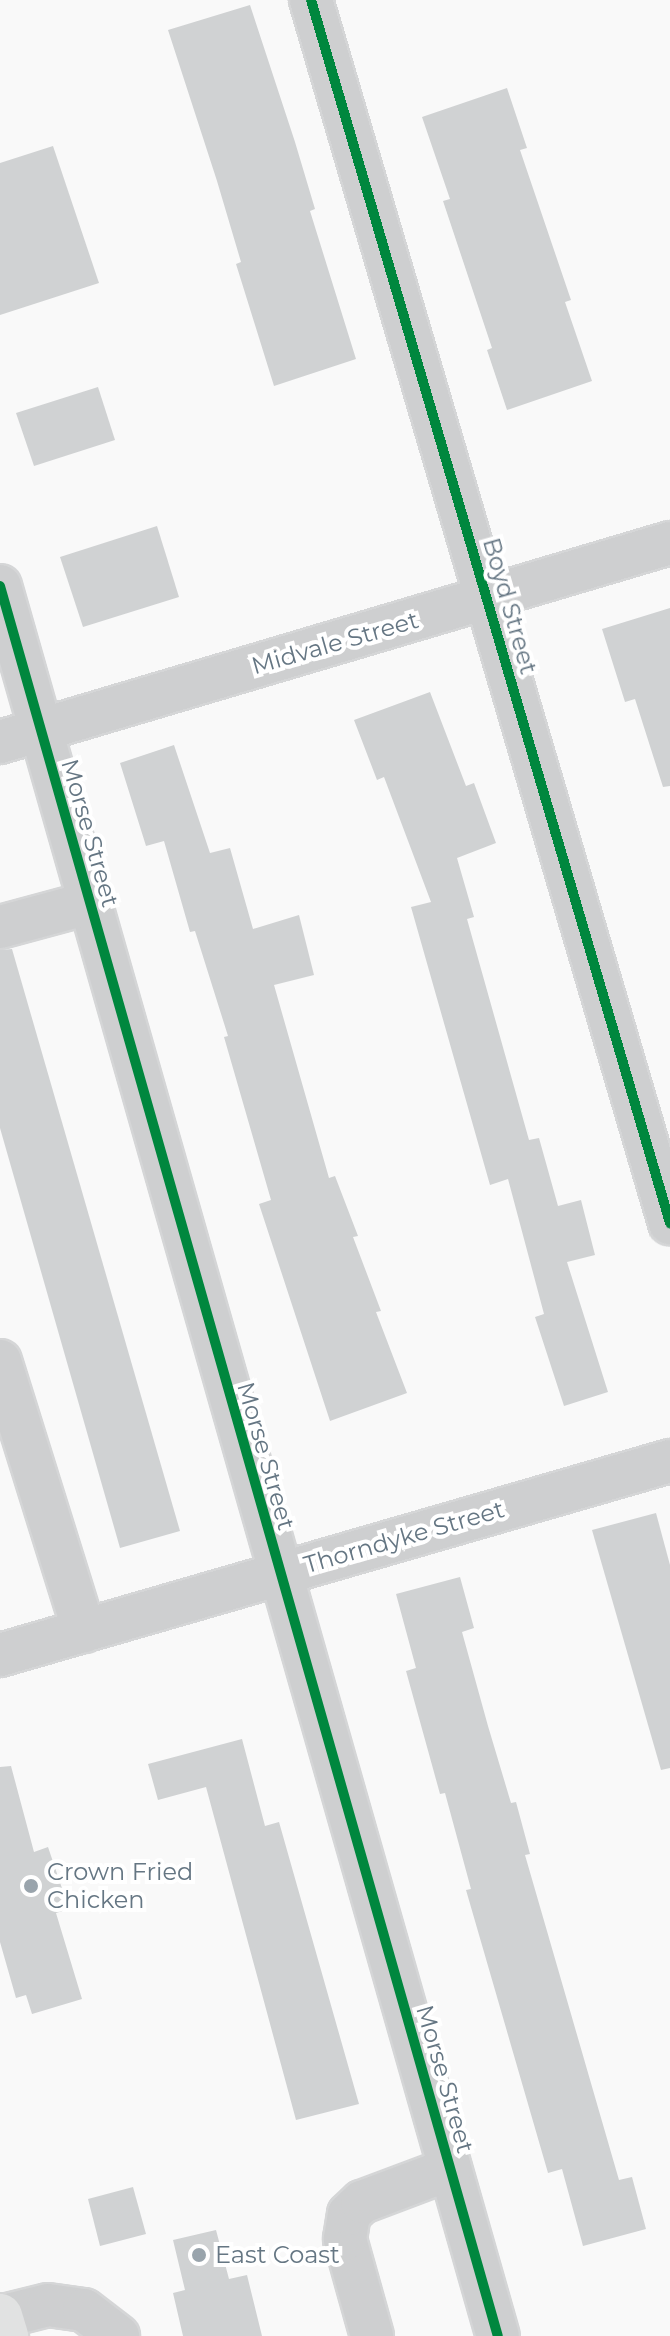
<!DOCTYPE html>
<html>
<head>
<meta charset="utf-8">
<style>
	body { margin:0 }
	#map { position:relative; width:670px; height:2336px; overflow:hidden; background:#f9f9f9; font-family:Montserrat,sans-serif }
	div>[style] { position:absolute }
	.building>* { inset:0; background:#d0d2d3 }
	.roads { filter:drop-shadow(2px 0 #d5d6d7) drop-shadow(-2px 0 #d5d6d7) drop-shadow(0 2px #d5d6d7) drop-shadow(0 -2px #d5d6d7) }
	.minor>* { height:42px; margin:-21px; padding:0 21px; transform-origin:21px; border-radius:21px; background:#cecfd0 }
	.major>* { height:44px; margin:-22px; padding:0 22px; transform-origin:22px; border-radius:22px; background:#e1e2e2 }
	.cycleway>* { height:10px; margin:-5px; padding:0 5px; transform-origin:5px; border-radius:5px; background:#00873e }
	.dots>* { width:22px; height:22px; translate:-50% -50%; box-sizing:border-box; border:4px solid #fff; border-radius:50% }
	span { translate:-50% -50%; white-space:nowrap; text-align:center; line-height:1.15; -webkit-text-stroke:8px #fff; paint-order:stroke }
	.street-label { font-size:24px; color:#657683 }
	.poi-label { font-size:24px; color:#657683 }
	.left { translate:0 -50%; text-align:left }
</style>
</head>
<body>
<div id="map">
	<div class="building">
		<i style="clip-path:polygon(250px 5px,295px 142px,315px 209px,310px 211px,356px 359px,274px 386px,236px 264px,241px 262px,217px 181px,168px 30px)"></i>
		<i style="clip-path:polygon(507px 88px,527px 148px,520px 150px,571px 300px,565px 302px,592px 381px,507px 410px,487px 350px,492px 348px,443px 201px,450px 199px,422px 117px)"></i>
		<i style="clip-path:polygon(53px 146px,99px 283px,0 315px,0 163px)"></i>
		<i style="clip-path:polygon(98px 387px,115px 440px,34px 466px,16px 413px)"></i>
		<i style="clip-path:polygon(157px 526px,179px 597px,83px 627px,60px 557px)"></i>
		<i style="clip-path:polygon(670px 608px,670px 786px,663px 787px,635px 699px,625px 702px,602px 629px)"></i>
		<i style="clip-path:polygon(430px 692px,466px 786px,474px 783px,496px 843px,457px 858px,474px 917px,467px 919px,529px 1140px,539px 1138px,558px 1206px,581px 1200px,595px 1255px,567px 1262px,608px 1392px,564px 1406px,535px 1317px,544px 1314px,508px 1179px,490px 1185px,411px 907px,431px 902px,384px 777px,377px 780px,354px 720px)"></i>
		<i style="clip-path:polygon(174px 745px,210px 853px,230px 848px,253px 929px,299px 915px,314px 975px,274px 985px,329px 1178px,335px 1176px,358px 1236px,353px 1237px,381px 1311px,376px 1312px,407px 1393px,330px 1421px,259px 1204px,271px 1200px,224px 1037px,228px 1036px,195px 931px,190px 932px,164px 841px,146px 846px,120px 763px)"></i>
		<i style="clip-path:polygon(12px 949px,180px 1531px,120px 1548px,0 1128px,0 950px)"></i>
		<i style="clip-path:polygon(656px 1513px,670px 1565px,670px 1768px,661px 1770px,592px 1530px)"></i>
		<i style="clip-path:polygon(460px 1577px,474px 1628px,462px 1632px,488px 1726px,511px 1803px,516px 1802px,530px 1854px,525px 1855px,619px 2180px,632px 2177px,646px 2229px,583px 2246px,562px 2169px,548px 2173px,466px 1890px,471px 1889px,445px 1793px,440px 1794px,406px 1671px,416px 1668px,396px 1594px)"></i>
		<i style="clip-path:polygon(242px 1739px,265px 1826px,279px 1822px,359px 2104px,296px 2120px,206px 1787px,158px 1800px,148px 1764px)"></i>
		<i style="clip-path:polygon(11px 1766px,34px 1852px,48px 1847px,69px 1909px,56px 1913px,82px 1999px,32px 2014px,26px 1995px,16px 1998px,0 1942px,0 1767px)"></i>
		<i style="clip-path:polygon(133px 2187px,146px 2234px,100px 2246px,88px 2199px)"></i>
		<i style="clip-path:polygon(216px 2230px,229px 2279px,247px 2275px,262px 2336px,183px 2336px,173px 2293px,185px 2290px,173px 2240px)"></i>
	</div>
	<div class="roads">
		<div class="minor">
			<i style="left:311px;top:0;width:1275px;rotate:73.64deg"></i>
			<i style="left:0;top:586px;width:1819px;rotate:74.12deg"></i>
			<i style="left:0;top:742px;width:699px;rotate:-16.54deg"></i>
			<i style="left:0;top:927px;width:92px;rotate:-15.1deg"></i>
			<i style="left:0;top:1361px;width:283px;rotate:72.7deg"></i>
			<i style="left:0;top:1655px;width:698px;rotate:-16.15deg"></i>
			<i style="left:0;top:2317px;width:49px;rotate:-14deg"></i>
			<i style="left:48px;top:2305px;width:36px;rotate:8deg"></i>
			<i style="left:84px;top:2310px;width:43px;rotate:37.4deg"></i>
			<i style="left:372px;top:2336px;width:101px;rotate:-105.6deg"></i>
			<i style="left:345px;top:2239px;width:25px;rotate:-81deg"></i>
			<i style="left:349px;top:2214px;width:18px;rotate:-43deg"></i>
			<i style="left:362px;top:2202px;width:94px;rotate:-20.6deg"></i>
		</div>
		<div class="major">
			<i style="left:0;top:2316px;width:21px;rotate:73deg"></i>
		</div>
	</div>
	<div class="cycleway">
		<i style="left:311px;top:0;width:1275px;rotate:73.64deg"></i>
		<i style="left:0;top:586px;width:1819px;rotate:74.12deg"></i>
	</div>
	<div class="dots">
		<i style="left:31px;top:1886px;background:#99a4ac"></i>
		<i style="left:199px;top:2255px;background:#99a4ac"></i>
	</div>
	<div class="street-label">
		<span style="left:510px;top:606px;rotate:74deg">Boyd Street</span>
		<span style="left:335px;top:643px;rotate:-16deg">Midvale Street</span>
		<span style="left:90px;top:833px;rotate:74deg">Morse Street</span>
		<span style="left:266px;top:1456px;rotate:74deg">Morse Street</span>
		<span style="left:404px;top:1537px;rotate:-16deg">Thorndyke Street</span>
		<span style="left:445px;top:2079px;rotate:74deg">Morse Street</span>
	</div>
	<div class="poi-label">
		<span class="left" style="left:47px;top:1886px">Crown Fried<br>Chicken</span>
		<span class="left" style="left:215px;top:2255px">East Coast</span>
	</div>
</div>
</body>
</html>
